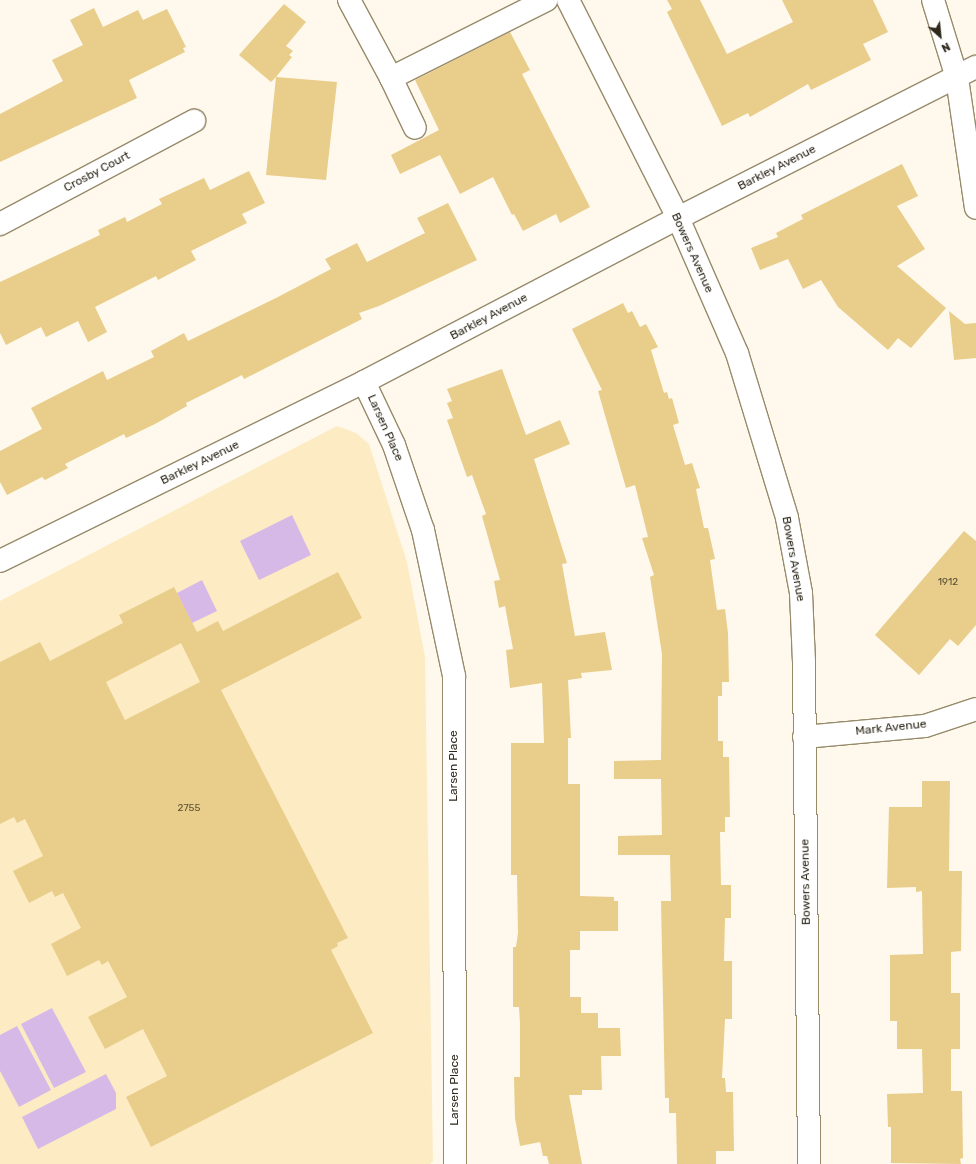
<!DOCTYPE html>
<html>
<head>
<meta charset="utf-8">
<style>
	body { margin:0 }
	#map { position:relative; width:976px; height:1164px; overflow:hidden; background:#fef9ec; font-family:Rubik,sans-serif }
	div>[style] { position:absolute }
	.built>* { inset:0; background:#fdecc3 }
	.green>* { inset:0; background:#d7b9e8 }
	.building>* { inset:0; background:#e9cd8a }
	.roads { filter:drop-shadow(1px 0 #978a6b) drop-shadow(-1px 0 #978a6b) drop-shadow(0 1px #978a6b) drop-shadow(0 -1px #978a6b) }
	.minor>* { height:22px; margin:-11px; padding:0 11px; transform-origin:11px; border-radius:11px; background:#fff }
	.major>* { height:22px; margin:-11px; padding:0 11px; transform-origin:11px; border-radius:11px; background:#fff }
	span { translate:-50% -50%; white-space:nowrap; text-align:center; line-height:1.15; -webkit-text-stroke:3.5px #fff; paint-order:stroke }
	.number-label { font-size:10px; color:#5c5137 }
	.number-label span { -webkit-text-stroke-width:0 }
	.street-label { font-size:12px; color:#2d281b }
	.north { position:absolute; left:920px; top:16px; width:40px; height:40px; -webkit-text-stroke:3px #fff; paint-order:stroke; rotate:153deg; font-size:11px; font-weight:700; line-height:16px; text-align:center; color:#2d281b }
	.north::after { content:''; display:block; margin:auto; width:14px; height:18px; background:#2d281b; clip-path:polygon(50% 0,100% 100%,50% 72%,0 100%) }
</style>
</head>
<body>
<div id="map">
	<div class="built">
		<i style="clip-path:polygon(337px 426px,356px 433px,369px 444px,407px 562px,425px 657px,433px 1161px,430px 1164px,0 1164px,0 601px)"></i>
	</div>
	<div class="green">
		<i style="clip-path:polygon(292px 515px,311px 555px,259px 580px,240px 541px)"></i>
		<i style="clip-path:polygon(202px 580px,217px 611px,192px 623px,177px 593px)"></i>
		<i style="clip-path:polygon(52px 1008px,86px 1072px,54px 1088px,21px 1024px)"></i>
		<i style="clip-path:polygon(17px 1026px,51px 1090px,19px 1107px,0 1071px,0 1035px)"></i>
		<i style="clip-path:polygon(106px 1074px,116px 1093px,116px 1109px,38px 1149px,22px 1117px)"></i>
	</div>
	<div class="building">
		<i style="clip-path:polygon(667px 0,700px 0,727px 54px,793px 22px,782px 0,873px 0,888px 32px,863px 44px,871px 60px,811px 90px,808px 84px,750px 117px,748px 113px,722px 126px,667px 12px,672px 9px)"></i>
		<i style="clip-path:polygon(284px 4px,306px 22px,286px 46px,293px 51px,289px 55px,292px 57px,276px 77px,337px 82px,326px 180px,266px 175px,276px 77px,271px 82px,239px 55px)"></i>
		<i style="clip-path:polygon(94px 8px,103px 27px,138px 10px,143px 20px,167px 9px,186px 47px,183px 48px,185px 52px,129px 80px,137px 98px,0 162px,0 114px,63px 81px,52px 60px,83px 45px,70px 20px)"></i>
		<i style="clip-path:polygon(510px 32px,530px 70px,522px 74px,590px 207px,560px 223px,556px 214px,523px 231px,514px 214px,512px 215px,493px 177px,460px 194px,440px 155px,400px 174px,391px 155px,439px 130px,415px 80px)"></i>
		<i style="clip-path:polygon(902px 164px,918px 196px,897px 206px,925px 249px,897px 266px,946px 308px,911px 348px,898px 338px,888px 350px,838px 307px,821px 280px,803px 289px,788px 259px,760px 270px,751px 248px,778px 237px,776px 233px,803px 219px,801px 215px)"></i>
		<i style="clip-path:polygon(249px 171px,265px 203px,242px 214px,247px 223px,191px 251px,196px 260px,158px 280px,156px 276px,95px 307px,107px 332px,88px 342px,78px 321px,46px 337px,41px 327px,6px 345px,0 333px,0 282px,100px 235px,98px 230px,125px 217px,127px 222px,162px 204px,159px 199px,204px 178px,210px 190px)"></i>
		<i style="clip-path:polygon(448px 203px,477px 260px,379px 306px,359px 313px,362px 319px,244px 379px,242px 375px,186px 403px,187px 406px,155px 424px,126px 438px,124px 434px,65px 464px,68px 468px,45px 480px,42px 477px,7px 495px,0 482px,0 451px,42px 429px,31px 408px,103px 371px,107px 380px,154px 357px,151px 351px,184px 333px,188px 341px,278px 297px,331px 269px,325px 259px,357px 243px,367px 262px,425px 233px,417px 218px)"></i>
		<i style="clip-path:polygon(623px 303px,628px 313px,632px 311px,640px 327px,646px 324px,658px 347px,651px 350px,664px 393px,667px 392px,669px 399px,672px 398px,679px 423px,673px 425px,685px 465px,692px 463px,700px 488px,696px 489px,704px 528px,708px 528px,715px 559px,710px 560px,717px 610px,725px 609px,728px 633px,729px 682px,722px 682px,722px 696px,718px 696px,718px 741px,723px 741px,723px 757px,729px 757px,730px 817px,725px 817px,725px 832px,720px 832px,721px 885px,731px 885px,731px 918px,725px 918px,724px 961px,732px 961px,732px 1019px,725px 1019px,722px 1078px,725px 1078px,726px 1092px,733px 1092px,734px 1151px,716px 1151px,716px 1164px,677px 1164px,676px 1113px,669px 1113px,669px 1098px,665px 1098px,661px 901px,671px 901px,670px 855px,618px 855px,618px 836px,662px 835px,661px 779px,614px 779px,614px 761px,661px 760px,662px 654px,650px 577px,654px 575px,642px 538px,648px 537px,635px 485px,626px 488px,598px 391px,602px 390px,572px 329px)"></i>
		<i style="clip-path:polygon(949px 311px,965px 324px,976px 323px,976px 358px,954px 360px)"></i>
		<i style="clip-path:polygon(502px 369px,526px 435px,560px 420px,570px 444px,534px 459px,567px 563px,562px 564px,575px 636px,605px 632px,612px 670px,581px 673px,582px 678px,568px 680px,571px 738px,568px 738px,568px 784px,580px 784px,580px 896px,614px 897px,614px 901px,618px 901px,618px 931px,580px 931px,580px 950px,570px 950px,570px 997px,581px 997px,581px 1013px,598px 1013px,598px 1028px,620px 1028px,621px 1056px,601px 1056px,602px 1090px,582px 1090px,582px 1095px,569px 1095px,582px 1164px,549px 1164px,547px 1156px,543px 1156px,540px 1142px,520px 1146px,515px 1118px,514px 1077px,520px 1077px,520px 1023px,519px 1007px,513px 1007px,513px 947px,516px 947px,518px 933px,517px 875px,511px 875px,511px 743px,544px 743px,542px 683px,510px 688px,506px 650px,513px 649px,505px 606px,499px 608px,494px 581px,500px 580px,482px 516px,486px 514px,472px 475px,467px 477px,447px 420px,453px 418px,447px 403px,452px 401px,447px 389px)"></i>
		<i style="clip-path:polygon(964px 531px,976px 541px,976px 625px,958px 646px,950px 639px,919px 675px,875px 635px)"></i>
		<i style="clip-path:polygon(evenodd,338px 572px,362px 618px,221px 690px,348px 938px,337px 943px,338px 946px,331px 950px,373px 1033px,151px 1147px,126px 1097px,167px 1076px,143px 1029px,105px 1049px,88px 1017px,127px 997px,108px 961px,102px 965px,99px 960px,67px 976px,51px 944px,81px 928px,63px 893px,55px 897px,52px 891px,29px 903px,13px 871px,43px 856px,25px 819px,17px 823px,14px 817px,0 824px,0 662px,40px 642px,50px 661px,123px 623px,119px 615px,174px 587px,197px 632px,218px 621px,223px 631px,338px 572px,181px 643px,200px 682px,125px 720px,106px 682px,181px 643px)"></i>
		<i style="clip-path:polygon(922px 781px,950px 781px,949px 871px,962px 871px,961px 951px,951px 952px,951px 993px,960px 993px,960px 1049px,951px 1049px,951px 1091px,962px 1091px,963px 1158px,960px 1159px,961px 1164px,891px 1163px,891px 1127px,888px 1127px,887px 1094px,923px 1093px,922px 1049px,897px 1049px,897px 1021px,890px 1021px,890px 955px,923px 954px,922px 891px,916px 892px,916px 887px,887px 888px,889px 807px,922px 807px)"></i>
	</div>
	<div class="roads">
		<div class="minor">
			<i style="left:349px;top:0;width:89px;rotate:61.7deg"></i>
			<i style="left:391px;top:78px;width:174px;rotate:-26.7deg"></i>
			<i style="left:933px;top:0;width:82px;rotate:72.9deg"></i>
			<i style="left:957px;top:78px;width:131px;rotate:81.7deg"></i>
			<i style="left:391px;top:78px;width:55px;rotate:64.4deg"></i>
			<i style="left:0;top:224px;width:220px;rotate:-28deg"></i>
			<i style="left:364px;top:382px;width:70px;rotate:64.5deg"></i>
			<i style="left:394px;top:445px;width:90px;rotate:71.2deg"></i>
			<i style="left:423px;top:530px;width:149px;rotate:78deg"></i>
			<i style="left:454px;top:676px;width:488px;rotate:89.9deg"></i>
			<i style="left:0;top:561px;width:406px;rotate:-26.2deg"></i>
			<i style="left:364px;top:382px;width:354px;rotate:-27.6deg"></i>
			<i style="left:678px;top:218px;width:334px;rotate:-26.9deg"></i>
			<i style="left:804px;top:737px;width:121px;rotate:-5.2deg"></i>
			<i style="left:925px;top:726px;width:54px;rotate:-18.4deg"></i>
		</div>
		<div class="major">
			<i style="left:568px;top:0;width:244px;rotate:63.2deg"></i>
			<i style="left:678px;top:218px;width:147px;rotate:66.4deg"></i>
			<i style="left:737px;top:353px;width:172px;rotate:73.1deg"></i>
			<i style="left:787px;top:518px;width:76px;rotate:79.4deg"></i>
			<i style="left:801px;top:593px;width:69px;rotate:87.5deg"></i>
			<i style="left:804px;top:662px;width:502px;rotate:89.43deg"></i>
		</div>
	</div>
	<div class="number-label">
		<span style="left:948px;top:583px">1912</span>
		<span style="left:189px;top:809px">2755</span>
	</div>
	<div class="street-label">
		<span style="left:777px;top:168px;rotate:-27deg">Barkley Avenue</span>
		<span style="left:97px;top:172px;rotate:-28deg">Crosby Court</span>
		<span style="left:692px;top:253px;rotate:66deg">Bowers Avenue</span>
		<span style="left:489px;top:317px;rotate:-28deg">Barkley Avenue</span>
		<span style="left:385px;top:428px;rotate:66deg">Larsen Place</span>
		<span style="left:200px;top:463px;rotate:-26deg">Barkley Avenue</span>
		<span style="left:793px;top:559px;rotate:80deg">Bowers Avenue</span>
		<span style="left:891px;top:728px;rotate:-6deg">Mark Avenue</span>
		<span style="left:454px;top:766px;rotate:-90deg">Larsen Place</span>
		<span style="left:806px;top:882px;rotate:-91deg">Bowers Avenue</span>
		<span style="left:455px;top:1090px;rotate:-90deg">Larsen Place</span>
	</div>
	<div class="north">N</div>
</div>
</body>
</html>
